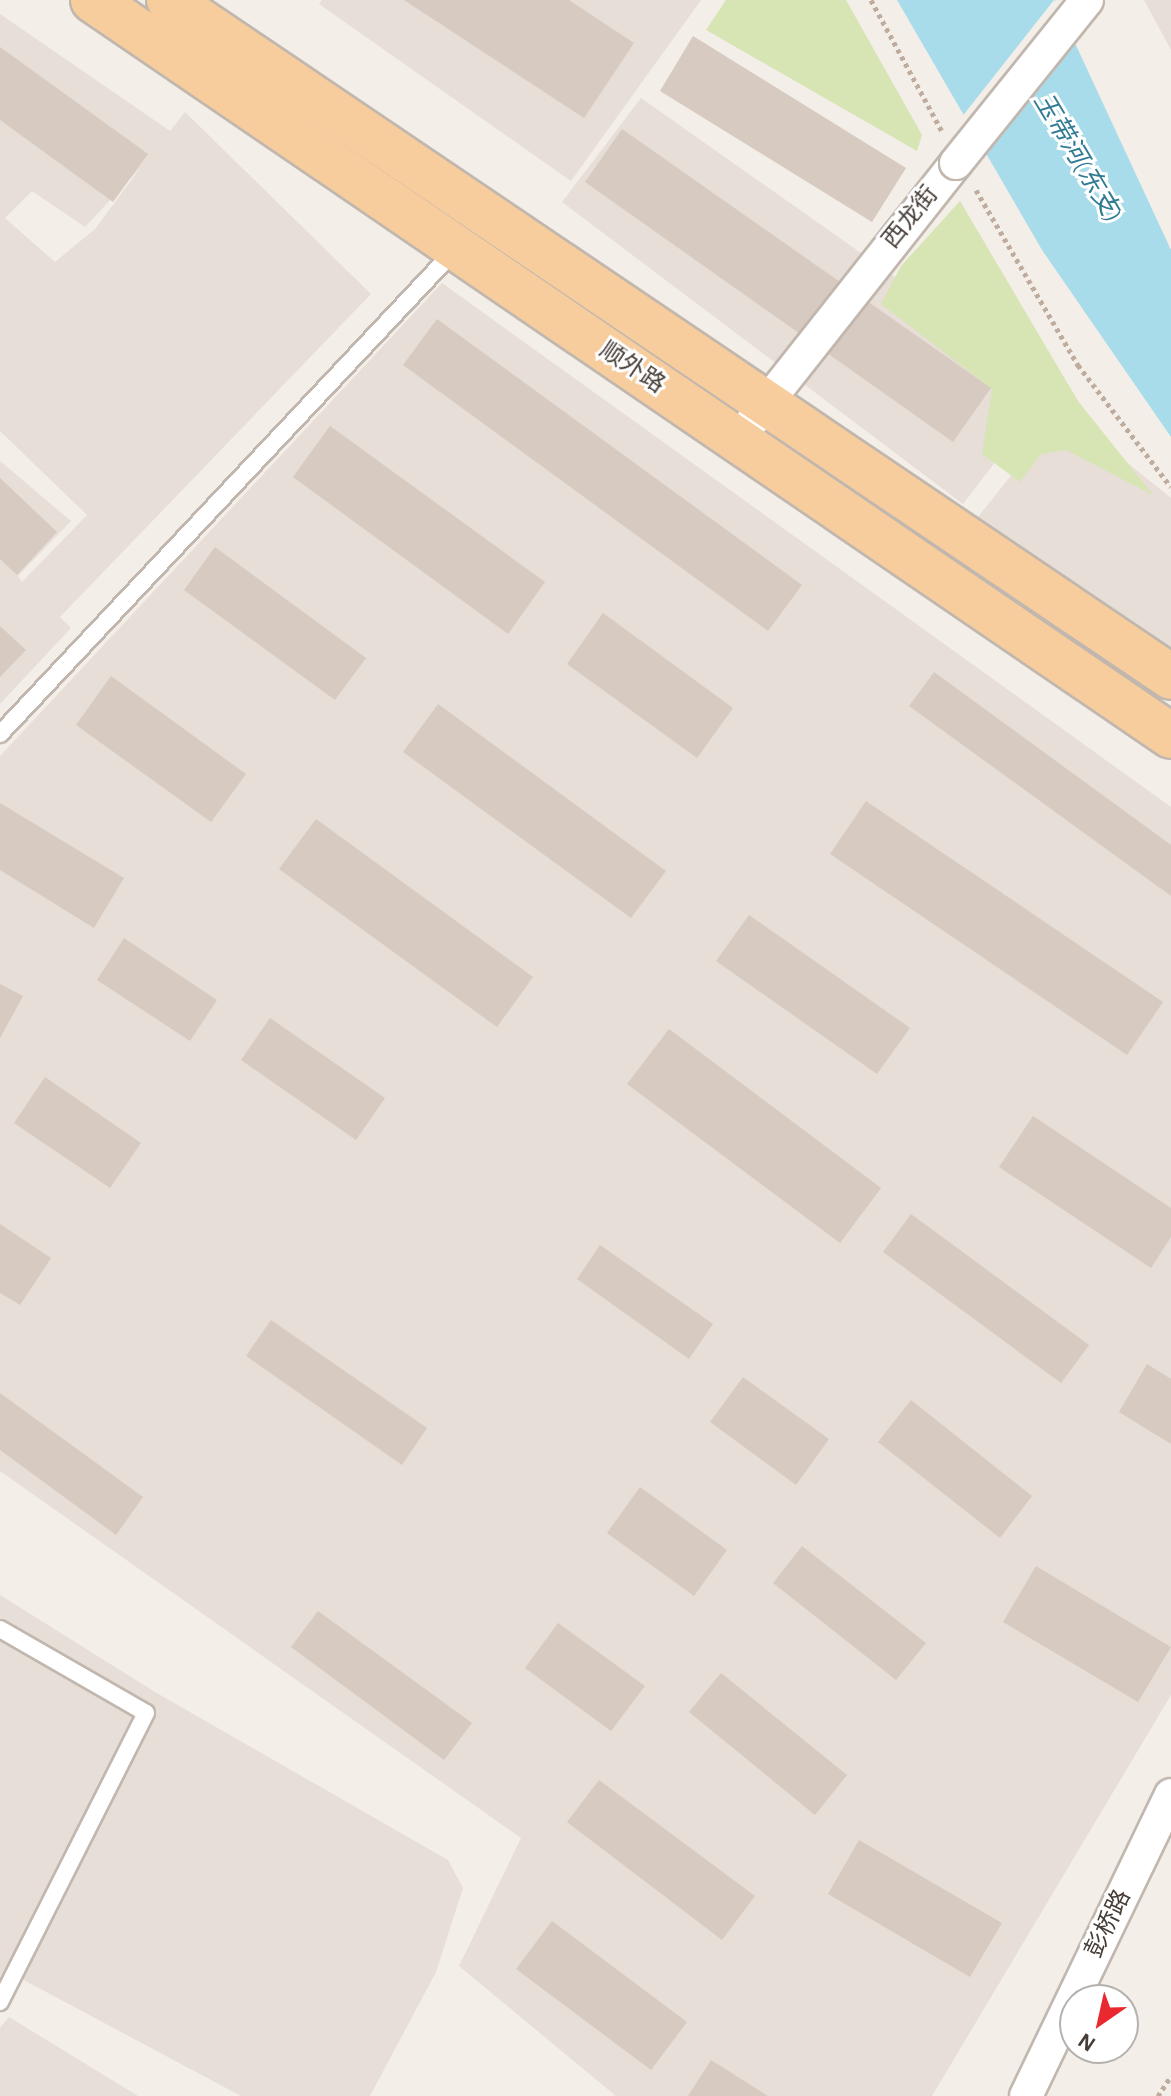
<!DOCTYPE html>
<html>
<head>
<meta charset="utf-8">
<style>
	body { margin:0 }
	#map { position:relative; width:1171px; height:2096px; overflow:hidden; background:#f3eee8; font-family:"Alegreya Sans","Noto Sans SC",sans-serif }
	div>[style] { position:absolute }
	.residential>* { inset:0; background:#e6ded7 }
	.green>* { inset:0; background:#d7e4b4 }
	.water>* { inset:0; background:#a9dceb }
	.pier>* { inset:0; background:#f3eee8 }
	.building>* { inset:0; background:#d7cac1 }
	.path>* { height:5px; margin-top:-2.5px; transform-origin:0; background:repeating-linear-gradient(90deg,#bead9e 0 4px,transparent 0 8px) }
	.roads { filter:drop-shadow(2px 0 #c1b7ae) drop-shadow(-2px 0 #c1b7ae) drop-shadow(0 2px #c1b7ae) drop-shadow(0 -2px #c1b7ae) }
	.lane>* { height:16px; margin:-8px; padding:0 8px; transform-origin:8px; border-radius:8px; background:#fff }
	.street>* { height:32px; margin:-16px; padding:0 16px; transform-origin:16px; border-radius:16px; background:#fff }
	.primary>* { height:44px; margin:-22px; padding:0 22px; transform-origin:22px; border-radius:22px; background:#f7cd9d }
	.bridges { filter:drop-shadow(2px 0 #c1b7ae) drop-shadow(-2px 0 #c1b7ae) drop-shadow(0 2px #c1b7ae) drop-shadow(0 -2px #c1b7ae) }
	.street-bridge>* { height:32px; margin:-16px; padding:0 16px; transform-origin:16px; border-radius:16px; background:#fff }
	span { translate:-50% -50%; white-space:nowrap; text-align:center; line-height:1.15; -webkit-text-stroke:6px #fff; paint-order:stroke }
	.street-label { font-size:24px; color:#463d37 }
	.water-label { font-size:26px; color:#327c93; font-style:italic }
	.north { position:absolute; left:1059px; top:1984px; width:80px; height:80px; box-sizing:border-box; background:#fff; border:2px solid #b5b1af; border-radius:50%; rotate:214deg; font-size:22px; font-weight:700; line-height:32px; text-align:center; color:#463d37 }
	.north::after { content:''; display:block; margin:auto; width:28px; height:36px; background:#ea282f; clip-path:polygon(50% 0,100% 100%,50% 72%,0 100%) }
</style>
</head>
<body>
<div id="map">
	<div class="residential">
		<i style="clip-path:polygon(322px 0,701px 0,571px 181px,319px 4px)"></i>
		<i style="clip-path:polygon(1144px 0,1171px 0,1171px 50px)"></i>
		<i style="clip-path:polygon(evenodd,0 14px,170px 131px,185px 112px,371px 294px,60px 617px,71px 628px,0 704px,0 461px,71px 521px,18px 576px,22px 582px,87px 515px,0 431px,0 14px,141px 167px,95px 229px,55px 262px,5px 218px,32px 191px,85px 227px,141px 167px)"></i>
		<i style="clip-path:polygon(641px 98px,969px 329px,1012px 440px,963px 504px,562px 202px)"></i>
		<i style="clip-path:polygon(442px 283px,1171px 807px,1171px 1695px,932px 2096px,616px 2096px,459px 1966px,521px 1838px,0 1471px,0 756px)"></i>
		<i style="clip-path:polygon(1063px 411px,1171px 498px,1171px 658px,973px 523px)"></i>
		<i style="clip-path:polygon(0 1595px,155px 1692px,448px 1860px,463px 1888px,436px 1972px,370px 2096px,241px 2096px,5px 1970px,0 1977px)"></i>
		<i style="clip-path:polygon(9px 2017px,138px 2096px,0 2096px,0 2028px)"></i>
	</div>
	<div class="green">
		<i style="clip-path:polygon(726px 0,846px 0,922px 135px,917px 151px,706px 30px)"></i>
		<i style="clip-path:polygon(960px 201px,1078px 401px,1153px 495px,1066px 450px,1041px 454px,1020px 482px,982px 454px,992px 389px,881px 304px,901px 266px)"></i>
	</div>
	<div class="water">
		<i style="clip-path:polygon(897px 0,1055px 0,1171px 250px,1171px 437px,1042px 250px)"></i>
	</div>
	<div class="pier">
		<i style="clip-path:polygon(1054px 0,1063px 7px,979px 148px,961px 118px)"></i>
	</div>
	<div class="building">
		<i style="clip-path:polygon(404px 0,569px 0,634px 43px,584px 118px)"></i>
		<i style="clip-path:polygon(693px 36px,906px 168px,872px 222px,660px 91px)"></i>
		<i style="clip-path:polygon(0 47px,148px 154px,113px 202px,0 120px)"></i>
		<i style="clip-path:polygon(622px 129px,991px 388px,953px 442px,585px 182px)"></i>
		<i style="clip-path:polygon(437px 319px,802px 585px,768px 631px,403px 365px)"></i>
		<i style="clip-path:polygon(330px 426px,545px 582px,508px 634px,293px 477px)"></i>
		<i style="clip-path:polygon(0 478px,57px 532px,17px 575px,0 559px)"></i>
		<i style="clip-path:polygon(215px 547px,366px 658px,335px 700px,184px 590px)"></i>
		<i style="clip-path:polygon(603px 613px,733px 708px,697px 758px,567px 664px)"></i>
		<i style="clip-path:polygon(0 626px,26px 650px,0 677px)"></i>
		<i style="clip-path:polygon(934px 672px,1171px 845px,1171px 896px,909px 706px)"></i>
		<i style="clip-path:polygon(111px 676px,246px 774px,211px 822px,76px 725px)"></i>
		<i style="clip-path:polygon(438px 704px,666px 871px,631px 918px,403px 752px)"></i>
		<i style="clip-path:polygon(866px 801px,1163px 1002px,1127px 1055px,830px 854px)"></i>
		<i style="clip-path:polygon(0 803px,124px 878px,94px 928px,0 870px)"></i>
		<i style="clip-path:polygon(316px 819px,533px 977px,497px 1027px,279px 869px)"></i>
		<i style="clip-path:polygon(749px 915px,910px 1028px,877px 1074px,716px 961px)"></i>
		<i style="clip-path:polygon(124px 938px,217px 1000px,190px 1041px,97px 980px)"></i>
		<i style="clip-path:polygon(0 984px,23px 996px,0 1038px)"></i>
		<i style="clip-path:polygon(270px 1018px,385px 1098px,356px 1140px,241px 1060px)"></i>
		<i style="clip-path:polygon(669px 1029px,881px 1188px,840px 1243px,627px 1084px)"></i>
		<i style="clip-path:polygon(45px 1077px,141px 1143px,110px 1188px,14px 1123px)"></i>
		<i style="clip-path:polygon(1033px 1116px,1171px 1208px,1171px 1237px,1151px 1268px,999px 1167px)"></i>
		<i style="clip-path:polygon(911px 1214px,1089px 1345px,1061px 1383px,883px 1252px)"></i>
		<i style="clip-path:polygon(0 1224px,51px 1258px,20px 1305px,0 1293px)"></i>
		<i style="clip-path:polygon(600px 1245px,713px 1324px,689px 1359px,577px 1279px)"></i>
		<i style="clip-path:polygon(271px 1320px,427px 1428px,402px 1465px,246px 1356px)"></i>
		<i style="clip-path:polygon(1147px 1364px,1171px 1379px,1171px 1444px,1119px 1412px)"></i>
		<i style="clip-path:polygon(743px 1377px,829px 1439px,796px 1485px,710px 1422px)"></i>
		<i style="clip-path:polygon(0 1393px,143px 1497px,116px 1535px,0 1450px)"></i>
		<i style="clip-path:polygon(911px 1400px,1032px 1496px,1000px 1538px,878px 1442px)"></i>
		<i style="clip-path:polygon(640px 1487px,727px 1550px,694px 1596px,607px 1533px)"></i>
		<i style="clip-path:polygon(802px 1546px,926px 1643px,896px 1680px,773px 1583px)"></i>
		<i style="clip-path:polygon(1036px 1566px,1171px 1647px,1138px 1702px,1003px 1622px)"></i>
		<i style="clip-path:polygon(318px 1611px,472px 1723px,444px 1760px,291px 1647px)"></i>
		<i style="clip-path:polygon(558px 1623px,645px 1686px,611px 1731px,525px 1668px)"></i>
		<i style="clip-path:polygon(721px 1673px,847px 1775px,815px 1815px,689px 1712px)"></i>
		<i style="clip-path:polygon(599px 1780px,755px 1896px,722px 1940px,567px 1822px)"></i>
		<i style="clip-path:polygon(859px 1840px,1002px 1923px,970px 1977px,828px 1894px)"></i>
		<i style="clip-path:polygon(552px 1921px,687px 2022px,651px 2070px,516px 1969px)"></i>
		<i style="clip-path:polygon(711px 2060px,768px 2096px,688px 2096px)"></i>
	</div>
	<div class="path">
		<i style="left:871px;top:0;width:151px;rotate:61.6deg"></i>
		<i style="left:976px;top:190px;width:203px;rotate:59.8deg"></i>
		<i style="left:1078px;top:365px;width:153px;rotate:52.7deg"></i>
		<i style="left:1158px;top:2096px;width:24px;rotate:-57deg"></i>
	</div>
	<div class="roads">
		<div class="lane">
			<i style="left:0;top:734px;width:664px;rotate:-46.77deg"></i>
			<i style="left:0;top:1629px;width:168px;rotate:29.9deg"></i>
			<i style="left:146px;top:1713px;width:324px;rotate:116.8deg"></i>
		</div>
		<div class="street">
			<i style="left:753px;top:420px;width:328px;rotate:-51.7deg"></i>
			<i style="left:1026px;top:2096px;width:334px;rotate:-64.3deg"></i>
		</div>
		<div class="primary">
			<i style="left:93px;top:0;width:1305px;rotate:34.32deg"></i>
			<i style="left:169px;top:0;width:1209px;rotate:34.04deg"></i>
		</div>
	</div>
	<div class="bridges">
		<div class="street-bridge">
			<i style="left:956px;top:163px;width:209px;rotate:-51.2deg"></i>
		</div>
	</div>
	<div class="street-label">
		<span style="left:911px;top:218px;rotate:-51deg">西龙街</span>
		<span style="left:632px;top:368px;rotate:34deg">顺外路</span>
		<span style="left:1109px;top:1924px;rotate:-64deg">彭桥路</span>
	</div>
	<div class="water-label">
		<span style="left:1077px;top:158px;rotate:59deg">玉带河(东支)</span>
	</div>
	<div class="north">N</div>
</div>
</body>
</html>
